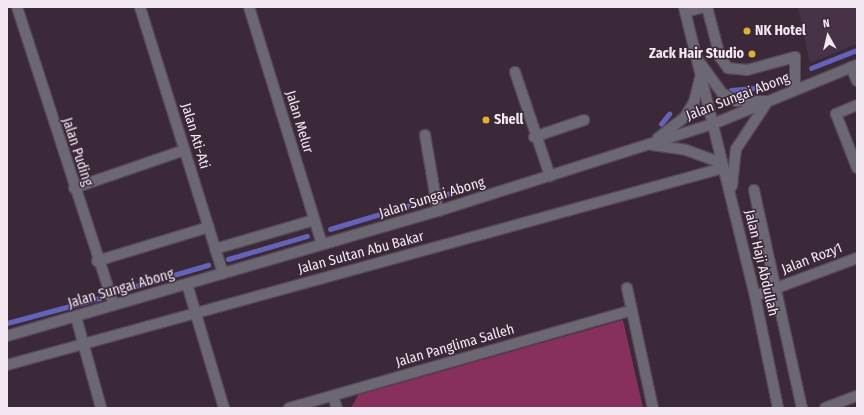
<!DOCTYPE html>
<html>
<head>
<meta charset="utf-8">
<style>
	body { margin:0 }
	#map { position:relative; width:864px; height:415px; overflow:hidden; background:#3b293a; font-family:"Fira Sans Condensed",sans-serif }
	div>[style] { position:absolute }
	.built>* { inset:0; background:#483247 }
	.stream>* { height:4.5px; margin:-2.25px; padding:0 2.25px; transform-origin:2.25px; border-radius:2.25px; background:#6364b8 }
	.building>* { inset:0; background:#87305d }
	.roads { filter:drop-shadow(1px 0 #584757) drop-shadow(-1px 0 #584757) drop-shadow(0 1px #584757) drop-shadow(0 -1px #584757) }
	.minor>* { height:10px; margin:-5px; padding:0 5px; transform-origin:5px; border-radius:5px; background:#6c6873 }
	.dots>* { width:11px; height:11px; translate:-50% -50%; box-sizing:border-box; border:2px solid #3b293a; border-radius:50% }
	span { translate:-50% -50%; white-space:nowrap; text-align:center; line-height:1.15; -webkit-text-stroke:3px #3b293a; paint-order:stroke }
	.poi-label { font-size:14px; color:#f3e7f2; font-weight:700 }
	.left { translate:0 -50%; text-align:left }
	.right { translate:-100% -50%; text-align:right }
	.street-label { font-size:14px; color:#f3e7f2 }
	.frame { position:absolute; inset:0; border:8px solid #f3e7f2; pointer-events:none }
	.north { position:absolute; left:808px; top:16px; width:40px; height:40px; -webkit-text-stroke:3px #3b293a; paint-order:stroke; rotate:352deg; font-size:11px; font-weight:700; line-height:16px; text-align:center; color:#f3e7f2 }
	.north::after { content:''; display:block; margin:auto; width:14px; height:18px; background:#f3e7f2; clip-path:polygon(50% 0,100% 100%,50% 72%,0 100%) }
</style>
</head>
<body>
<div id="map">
	<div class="built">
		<i style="clip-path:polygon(798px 7px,857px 7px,857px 44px,810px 63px)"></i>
	</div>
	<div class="stream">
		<i style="left:811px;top:68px;width:49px;rotate:-21.4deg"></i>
		<i style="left:731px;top:90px;width:34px;rotate:-5deg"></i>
		<i style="left:661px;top:124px;width:13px;rotate:-51deg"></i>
		<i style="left:330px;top:229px;width:126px;rotate:-16.6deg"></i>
		<i style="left:228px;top:259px;width:82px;rotate:-16.2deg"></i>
		<i style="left:119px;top:291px;width:93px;rotate:-16.3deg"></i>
		<i style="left:7px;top:323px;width:96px;rotate:-15deg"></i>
	</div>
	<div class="building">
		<i style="clip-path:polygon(623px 320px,643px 408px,351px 408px,358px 395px)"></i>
	</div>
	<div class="roads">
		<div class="minor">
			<i style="left:17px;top:7px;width:313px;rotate:72deg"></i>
			<i style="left:140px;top:7px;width:279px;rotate:72.7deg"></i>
			<i style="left:249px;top:7px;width:248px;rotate:72.9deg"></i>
			<i style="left:684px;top:7px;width:298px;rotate:76.2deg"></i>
			<i style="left:755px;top:296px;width:114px;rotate:78.4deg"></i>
			<i style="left:707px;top:7px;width:52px;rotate:75.4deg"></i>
			<i style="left:720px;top:57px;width:14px;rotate:54deg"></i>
			<i style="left:728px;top:68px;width:19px;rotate:6deg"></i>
			<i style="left:747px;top:70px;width:50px;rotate:-15.2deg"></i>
			<i style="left:795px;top:57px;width:33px;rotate:90deg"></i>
			<i style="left:685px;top:12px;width:21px;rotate:-14deg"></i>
			<i style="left:698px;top:60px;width:41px;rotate:54deg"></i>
			<i style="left:722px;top:93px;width:16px;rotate:30deg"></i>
			<i style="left:736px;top:101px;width:29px"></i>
			<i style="left:851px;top:67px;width:15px;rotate:67deg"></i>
			<i style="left:515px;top:72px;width:110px;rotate:71.4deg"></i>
			<i style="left:857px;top:105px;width:23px;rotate:157deg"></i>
			<i style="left:836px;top:114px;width:58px;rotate:68.7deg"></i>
			<i style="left:425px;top:135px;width:77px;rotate:80.3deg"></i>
			<i style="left:534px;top:137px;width:53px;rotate:-18.8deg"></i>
			<i style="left:658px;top:138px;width:34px;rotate:-38deg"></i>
			<i style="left:685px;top:117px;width:17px;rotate:-59deg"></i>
			<i style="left:694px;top:102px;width:25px;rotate:-76deg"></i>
			<i style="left:652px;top:145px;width:34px;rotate:8deg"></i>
			<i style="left:686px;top:150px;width:37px;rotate:20deg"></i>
			<i style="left:732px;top:186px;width:37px;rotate:-84deg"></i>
			<i style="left:736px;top:149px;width:54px;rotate:-56.3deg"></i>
			<i style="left:74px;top:188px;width:117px;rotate:-18.9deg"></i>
			<i style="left:754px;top:190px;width:223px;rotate:77.6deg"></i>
			<i style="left:215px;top:249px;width:103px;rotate:-16.3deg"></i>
			<i style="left:97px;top:261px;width:117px;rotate:-16.9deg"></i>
			<i style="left:187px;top:284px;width:129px;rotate:73.4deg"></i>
			<i style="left:627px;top:288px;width:123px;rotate:77.8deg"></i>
			<i style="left:755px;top:296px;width:109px;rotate:-20.4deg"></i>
			<i style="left:76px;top:317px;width:94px;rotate:74.6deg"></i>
			<i style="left:7px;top:336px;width:449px;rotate:-16.2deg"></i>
			<i style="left:438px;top:211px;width:288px;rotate:-17.6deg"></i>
			<i style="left:713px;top:124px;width:156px;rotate:-22.3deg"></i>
			<i style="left:7px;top:365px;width:743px;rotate:-15.38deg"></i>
			<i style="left:333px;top:396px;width:13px;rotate:72deg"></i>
			<i style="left:289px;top:408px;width:354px;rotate:-15.9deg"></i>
			<i style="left:825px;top:408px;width:34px;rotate:-21deg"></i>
		</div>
	</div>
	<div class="dots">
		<i style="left:747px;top:31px;background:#e0b034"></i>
		<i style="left:752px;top:54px;background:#e0b034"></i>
		<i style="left:486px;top:120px;background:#e0b034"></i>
	</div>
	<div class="poi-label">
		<span class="left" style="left:755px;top:31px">NK Hotel</span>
		<span class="right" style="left:744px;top:54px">Zack Hair Studio</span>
		<span class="left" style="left:494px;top:120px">Shell</span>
	</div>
	<div class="street-label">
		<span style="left:738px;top:97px;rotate:-21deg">Jalan Sungai Abong</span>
		<span style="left:299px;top:122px;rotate:73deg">Jalan Melur</span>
		<span style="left:195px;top:136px;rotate:73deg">Jalan Ati-Ati</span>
		<span style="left:77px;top:152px;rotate:72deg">Jalan Puding</span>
		<span style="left:432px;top:198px;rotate:-17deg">Jalan Sungai Abong</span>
		<span style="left:361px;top:253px;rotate:-15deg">Jalan Sultan Abu Bakar</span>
		<span style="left:812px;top:259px;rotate:-21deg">Jalan Rozy1</span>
		<span style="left:761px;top:263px;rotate:77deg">Jalan Haji Abdullah</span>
		<span style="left:121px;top:289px;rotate:-16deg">Jalan Sungai Abong</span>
		<span style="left:455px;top:346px;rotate:-16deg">Jalan Panglima Salleh</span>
	</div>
	<div class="frame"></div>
	<div class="north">N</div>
</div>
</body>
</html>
